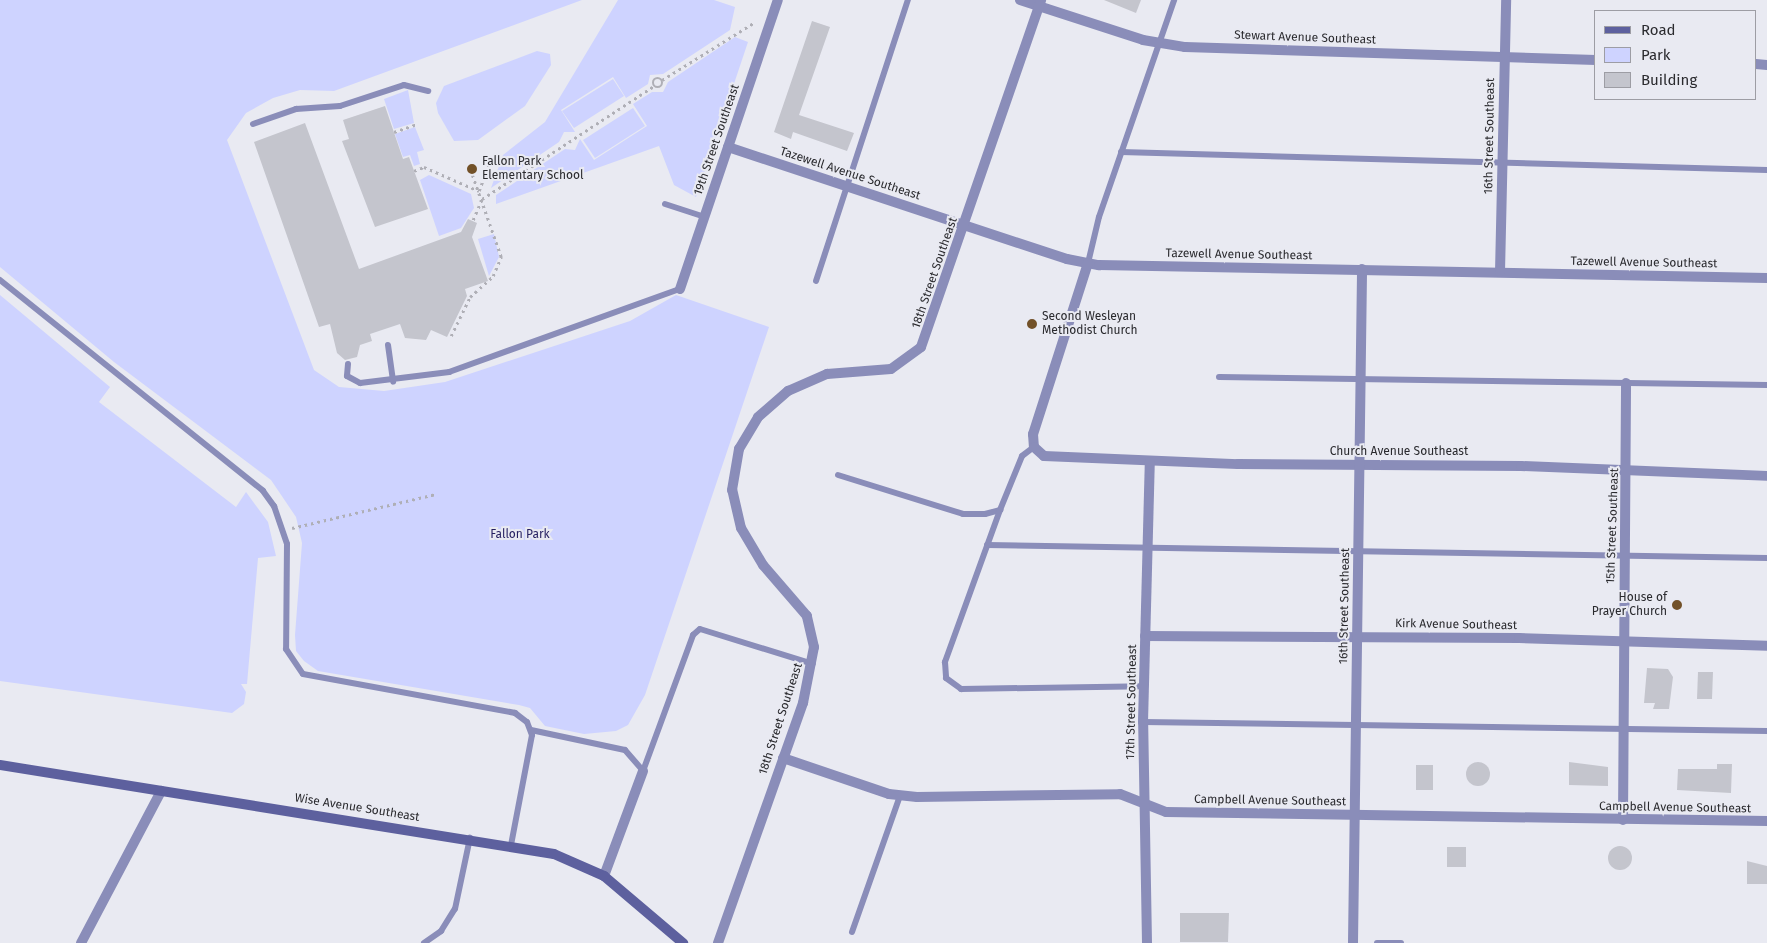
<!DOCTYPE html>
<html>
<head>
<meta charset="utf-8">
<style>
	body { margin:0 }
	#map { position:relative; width:1767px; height:943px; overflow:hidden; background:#e9eaf2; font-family:"Fira Sans",sans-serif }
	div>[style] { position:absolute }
	.green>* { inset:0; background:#ced3ff }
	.building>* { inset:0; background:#c4c5cd }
	.round { border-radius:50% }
	.path>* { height:2.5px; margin-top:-1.25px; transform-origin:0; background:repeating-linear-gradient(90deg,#afafb6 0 2.5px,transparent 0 6.5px) }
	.path>.ring { margin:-1.25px; padding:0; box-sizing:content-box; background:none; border:2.5px solid #afafb6; border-radius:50% }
	.lane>* { height:6px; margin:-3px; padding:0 3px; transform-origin:3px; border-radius:3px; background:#8a8db9 }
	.street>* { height:10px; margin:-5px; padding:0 5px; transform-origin:5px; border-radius:5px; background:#8a8db9 }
	.secondary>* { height:10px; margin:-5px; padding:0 5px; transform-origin:5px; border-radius:5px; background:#5d609e }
	.dots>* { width:14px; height:14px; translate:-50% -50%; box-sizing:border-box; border:2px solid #e9eaf2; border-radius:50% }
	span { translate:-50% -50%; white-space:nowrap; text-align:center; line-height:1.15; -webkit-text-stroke:4px #e9eaf2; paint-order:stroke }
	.street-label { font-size:12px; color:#2a2a2e }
	.poi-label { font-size:12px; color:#2a2a2e }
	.left { translate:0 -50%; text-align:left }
	.right { translate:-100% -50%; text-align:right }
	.park-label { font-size:12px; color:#251f61 }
	.legend { position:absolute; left:1594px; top:10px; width:162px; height:90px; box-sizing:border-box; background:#e9eaf2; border:1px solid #9d9da4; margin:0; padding:6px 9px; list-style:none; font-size:15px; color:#2a2a2e }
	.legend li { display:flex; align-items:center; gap:10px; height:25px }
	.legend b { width:25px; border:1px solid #9d9da4 }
</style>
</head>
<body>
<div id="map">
	<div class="green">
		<i style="clip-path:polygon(0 0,582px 0,334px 91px,300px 90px,273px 98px,246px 113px,227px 140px,314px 370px,339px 387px,384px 391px,445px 382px,630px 321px,676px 295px,769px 327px,645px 695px,628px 725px,616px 731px,584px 734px,545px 726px,530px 708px,519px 705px,318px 671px,304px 661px,296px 651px,295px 635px,302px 543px,296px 517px,271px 480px,114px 362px,0 267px)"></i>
		<i style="clip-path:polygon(618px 0,714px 0,735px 7px,730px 30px,663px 74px,650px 75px,648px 84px,626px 98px,613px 77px,561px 110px,575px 132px,564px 132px,559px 142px,491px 188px,503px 155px,545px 122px)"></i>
		<i style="clip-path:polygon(735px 37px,748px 42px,696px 197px,674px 185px,659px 146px,496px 204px,496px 195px,565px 149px,575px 150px,580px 139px,594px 160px,647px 126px,633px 104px,652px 92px,663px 92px,668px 82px)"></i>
		<i style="clip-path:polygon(537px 51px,550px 54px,551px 65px,525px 106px,478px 140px,454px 141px,438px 113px,436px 103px,444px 86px)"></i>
		<i style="clip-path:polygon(613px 79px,624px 96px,574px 128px,562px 111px)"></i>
		<i style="clip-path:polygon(408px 90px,414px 123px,394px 129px,384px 99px)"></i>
		<i style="clip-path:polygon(633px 108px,645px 126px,595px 158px,583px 140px)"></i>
		<i style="clip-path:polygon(415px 127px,424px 150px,417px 152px,420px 164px,414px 166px,410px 155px,403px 157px,395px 134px)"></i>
		<i style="clip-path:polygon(429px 175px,471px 194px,474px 208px,461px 228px,439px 236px,420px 180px)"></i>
		<i style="clip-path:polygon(494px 234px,499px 257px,489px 276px,478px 239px)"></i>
		<i style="clip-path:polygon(0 295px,110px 387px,99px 402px,236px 507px,246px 492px,268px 522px,276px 556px,258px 558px,247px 684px,241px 684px,246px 692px,244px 704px,232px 713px,0 681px)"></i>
	</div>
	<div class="building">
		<i style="clip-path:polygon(1104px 0,1141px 0,1136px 13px)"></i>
		<i style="clip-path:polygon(812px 21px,830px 27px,799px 115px,854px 133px,847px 151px,793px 132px,791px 139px,774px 132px)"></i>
		<i style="clip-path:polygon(385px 106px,403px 159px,409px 157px,428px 209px,375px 227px,342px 141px,349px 139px,343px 120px)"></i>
		<i style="clip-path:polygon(305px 123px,359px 269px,461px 232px,468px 219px,477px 223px,472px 237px,488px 281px,465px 289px,467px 296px,447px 337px,431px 330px,426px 340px,405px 338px,400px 324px,370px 334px,372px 341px,360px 345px,357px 357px,345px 360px,337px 353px,330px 324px,319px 327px,254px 142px)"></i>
		<i style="clip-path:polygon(1647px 668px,1668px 669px,1673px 677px,1669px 709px,1653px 709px,1655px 703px,1644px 703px)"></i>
		<i style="clip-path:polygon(1698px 672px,1713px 672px,1712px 699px,1697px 699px)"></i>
		<i class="round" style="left:1466px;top:762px;width:24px;height:24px"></i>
		<i style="clip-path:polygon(1569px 762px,1608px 767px,1608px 786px,1569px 785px)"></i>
		<i style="clip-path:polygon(1717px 764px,1732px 764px,1731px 793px,1677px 790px,1678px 769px,1717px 769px)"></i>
		<i style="clip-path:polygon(1416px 765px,1433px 765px,1433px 790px,1416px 790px)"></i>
		<i class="round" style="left:1608px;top:846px;width:24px;height:24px"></i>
		<i style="clip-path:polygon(1447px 847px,1466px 847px,1466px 867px,1447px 867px)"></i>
		<i style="clip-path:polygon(1747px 861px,1767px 866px,1767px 884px,1747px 884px)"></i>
		<i style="clip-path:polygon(1180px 913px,1229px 913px,1228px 942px,1180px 942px)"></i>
	</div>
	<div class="path">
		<i class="ring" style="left:653px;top:78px;width:7.5px;height:7.5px"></i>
		<i style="left:662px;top:80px;width:110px;rotate:-31.9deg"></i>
		<i style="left:394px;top:132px;width:24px;rotate:-19deg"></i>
		<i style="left:414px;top:171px;width:11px;rotate:-22deg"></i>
		<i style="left:424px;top:167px;width:60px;rotate:23.6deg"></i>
		<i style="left:479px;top:191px;width:30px;rotate:-70deg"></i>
		<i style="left:473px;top:220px;width:23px;rotate:-67deg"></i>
		<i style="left:482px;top:199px;width:206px;rotate:-33.3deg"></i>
		<i style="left:451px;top:336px;width:43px;rotate:-64deg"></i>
		<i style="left:470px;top:297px;width:31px;rotate:-42deg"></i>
		<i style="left:493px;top:276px;width:21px;rotate:-67deg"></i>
		<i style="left:501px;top:257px;width:90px;rotate:-109.4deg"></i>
		<i style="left:292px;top:528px;width:148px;rotate:-13.3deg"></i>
	</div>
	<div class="lane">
		<i style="left:253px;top:124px;width:46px;rotate:-19.2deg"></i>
		<i style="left:296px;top:109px;width:44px;rotate:-3.9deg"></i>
		<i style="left:340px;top:106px;width:67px;rotate:-18.2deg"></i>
		<i style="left:404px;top:85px;width:25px;rotate:14deg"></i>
		<i style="left:1121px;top:152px;width:646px;rotate:1.6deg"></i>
		<i style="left:665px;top:204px;width:42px;rotate:18deg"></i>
		<i style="left:1088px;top:263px;width:47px;rotate:-76.6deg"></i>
		<i style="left:1099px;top:217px;width:230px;rotate:-70.9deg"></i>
		<i style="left:0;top:280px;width:337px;rotate:38.7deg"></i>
		<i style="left:263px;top:491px;width:19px;rotate:54deg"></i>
		<i style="left:274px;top:506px;width:40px;rotate:71.1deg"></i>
		<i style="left:287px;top:544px;width:105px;rotate:90.5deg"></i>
		<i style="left:286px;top:649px;width:30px;rotate:56deg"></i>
		<i style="left:303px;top:674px;width:216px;rotate:10.4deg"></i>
		<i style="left:515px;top:713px;width:15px;rotate:37deg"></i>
		<i style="left:527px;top:722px;width:14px;rotate:69deg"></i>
		<i style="left:532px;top:735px;width:112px;rotate:100.8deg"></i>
		<i style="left:816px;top:281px;width:296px;rotate:-71.9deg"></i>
		<i style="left:388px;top:345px;width:37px;rotate:82deg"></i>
		<i style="left:348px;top:364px;width:12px;rotate:95deg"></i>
		<i style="left:347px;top:376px;width:15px;rotate:28deg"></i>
		<i style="left:360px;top:383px;width:90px;rotate:-7deg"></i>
		<i style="left:449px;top:372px;width:245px;rotate:-19.8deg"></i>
		<i style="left:1219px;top:377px;width:548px;rotate:0.84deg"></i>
		<i style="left:838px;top:475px;width:131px;rotate:17.3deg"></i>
		<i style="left:963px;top:514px;width:22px"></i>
		<i style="left:985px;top:514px;width:16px;rotate:-15deg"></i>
		<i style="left:1000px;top:510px;width:58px;rotate:-67.8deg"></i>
		<i style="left:1022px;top:456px;width:15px;rotate:-37deg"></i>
		<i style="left:1000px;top:510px;width:162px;rotate:109.9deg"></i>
		<i style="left:945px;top:662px;width:16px;rotate:86deg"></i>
		<i style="left:946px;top:678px;width:19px;rotate:36deg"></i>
		<i style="left:961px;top:689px;width:183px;rotate:-0.9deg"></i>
		<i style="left:987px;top:545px;width:780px;rotate:0.95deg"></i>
		<i style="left:1143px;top:722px;width:624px;rotate:0.83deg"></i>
		<i style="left:531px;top:730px;width:96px;rotate:12deg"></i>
		<i style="left:625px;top:750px;width:28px;rotate:49deg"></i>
		<i style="left:643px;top:771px;width:145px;rotate:-69.8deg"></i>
		<i style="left:693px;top:635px;width:9px;rotate:-41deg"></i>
		<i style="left:700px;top:629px;width:118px;rotate:17.2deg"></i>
		<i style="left:852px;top:932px;width:144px;rotate:-70.6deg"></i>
		<i style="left:424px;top:943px;width:21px;rotate:-35deg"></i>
		<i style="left:441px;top:931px;width:26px;rotate:-58deg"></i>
		<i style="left:455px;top:909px;width:73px;rotate:-78.1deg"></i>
		<i style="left:1377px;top:943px;width:24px"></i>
	</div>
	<div class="street">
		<i style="left:1020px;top:0;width:129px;rotate:18deg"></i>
		<i style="left:1143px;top:40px;width:43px;rotate:9.5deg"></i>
		<i style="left:1185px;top:47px;width:411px;rotate:1.8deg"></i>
		<i style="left:1756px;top:64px;width:11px;rotate:5deg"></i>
		<i style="left:728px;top:147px;width:357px;rotate:18.3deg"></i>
		<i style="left:1067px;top:259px;width:33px;rotate:11deg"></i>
		<i style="left:1099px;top:265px;width:668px;rotate:1.11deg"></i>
		<i style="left:1088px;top:263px;width:180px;rotate:107.8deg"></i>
		<i style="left:1033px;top:434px;width:13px;rotate:86deg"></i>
		<i style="left:1034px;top:447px;width:13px;rotate:42deg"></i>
		<i style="left:1044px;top:456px;width:194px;rotate:2.4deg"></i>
		<i style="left:1238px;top:464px;width:283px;rotate:0.4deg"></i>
		<i style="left:1521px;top:466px;width:246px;rotate:2.3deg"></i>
		<i style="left:1500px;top:272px;width:272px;rotate:-88.7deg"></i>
		<i style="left:680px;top:289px;width:305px;rotate:-71.3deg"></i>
		<i style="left:1145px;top:636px;width:374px;rotate:0.3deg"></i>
		<i style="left:1519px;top:638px;width:248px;rotate:1.8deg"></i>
		<i style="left:783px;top:758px;width:112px;rotate:18.8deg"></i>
		<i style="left:889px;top:794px;width:28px;rotate:6deg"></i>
		<i style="left:917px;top:797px;width:203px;rotate:-0.8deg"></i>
		<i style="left:1120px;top:794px;width:49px;rotate:21.4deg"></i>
		<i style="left:1166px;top:812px;width:601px;rotate:0.86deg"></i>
		<i style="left:1623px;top:820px;width:437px;rotate:-89.6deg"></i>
		<i style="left:604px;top:876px;width:112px;rotate:-69.6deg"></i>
		<i style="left:81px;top:943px;width:172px;rotate:-62.2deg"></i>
		<i style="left:718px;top:943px;width:255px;rotate:-70.5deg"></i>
		<i style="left:803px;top:703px;width:57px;rotate:-78.9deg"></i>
		<i style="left:814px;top:647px;width:32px;rotate:-103deg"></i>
		<i style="left:807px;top:616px;width:67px;rotate:-130.8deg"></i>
		<i style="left:763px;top:565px;width:43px;rotate:-120.7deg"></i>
		<i style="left:741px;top:528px;width:39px;rotate:-103deg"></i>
		<i style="left:732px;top:490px;width:42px;rotate:-80.3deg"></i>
		<i style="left:739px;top:449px;width:37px;rotate:-59deg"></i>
		<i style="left:758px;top:417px;width:40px;rotate:-41deg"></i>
		<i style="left:788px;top:391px;width:43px;rotate:-23.6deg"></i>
		<i style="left:827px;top:374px;width:64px;rotate:-4.5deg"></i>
		<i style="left:891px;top:369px;width:37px;rotate:-36deg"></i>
		<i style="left:921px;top:347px;width:367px;rotate:-70.9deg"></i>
		<i style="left:1147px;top:943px;width:221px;rotate:-91deg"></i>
		<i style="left:1143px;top:722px;width:260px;rotate:-88.5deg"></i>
		<i style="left:1353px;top:943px;width:674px;rotate:-89.23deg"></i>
	</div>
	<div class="secondary">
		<i style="left:0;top:765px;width:561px;rotate:9.13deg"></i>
		<i style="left:554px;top:854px;width:55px;rotate:23.7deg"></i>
		<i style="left:604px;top:876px;width:104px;rotate:40.3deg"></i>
	</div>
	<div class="dots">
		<i style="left:472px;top:169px;background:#725128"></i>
		<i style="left:1032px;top:324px;background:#725128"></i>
		<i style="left:1677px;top:605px;background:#725128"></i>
	</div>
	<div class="street-label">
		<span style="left:1305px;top:38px;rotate:2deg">Stewart Avenue Southeast</span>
		<span style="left:1490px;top:136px;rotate:-89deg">16th Street Southeast</span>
		<span style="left:717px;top:140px;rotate:-71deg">19th Street Southeast</span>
		<span style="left:850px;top:174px;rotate:18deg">Tazewell Avenue Southeast</span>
		<span style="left:1239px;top:255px;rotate:1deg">Tazewell Avenue Southeast</span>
		<span style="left:1644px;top:263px;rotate:1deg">Tazewell Avenue Southeast</span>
		<span style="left:935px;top:273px;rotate:-71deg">18th Street Southeast</span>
		<span style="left:1399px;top:452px">Church Avenue Southeast</span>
		<span style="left:1613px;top:526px;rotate:-88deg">15th Street Southeast</span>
		<span style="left:1345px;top:606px;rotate:-89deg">16th Street Southeast</span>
		<span style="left:1456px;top:625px;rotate:1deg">Kirk Avenue Southeast</span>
		<span style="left:1132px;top:702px;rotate:-89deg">17th Street Southeast</span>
		<span style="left:781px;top:719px;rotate:-72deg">18th Street Southeast</span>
		<span style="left:1270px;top:801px;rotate:1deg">Campbell Avenue Southeast</span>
		<span style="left:357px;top:808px;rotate:9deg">Wise Avenue Southeast</span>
		<span style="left:1675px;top:808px;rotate:1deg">Campbell Avenue Southeast</span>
	</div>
	<div class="poi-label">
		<span class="left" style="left:482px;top:169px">Fallon Park<br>Elementary School</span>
		<span class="left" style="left:1042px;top:324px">Second Wesleyan<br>Methodist Church</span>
		<span class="right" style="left:1667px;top:605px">House of<br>Prayer Church</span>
	</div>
	<div class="park-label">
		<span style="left:520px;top:535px">Fallon Park</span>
	</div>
	<ul class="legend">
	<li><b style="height:6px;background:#5d609e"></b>Road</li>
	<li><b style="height:14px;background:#ced3ff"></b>Park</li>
	<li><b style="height:14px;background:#c4c5cd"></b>Building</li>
	</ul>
</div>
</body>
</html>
